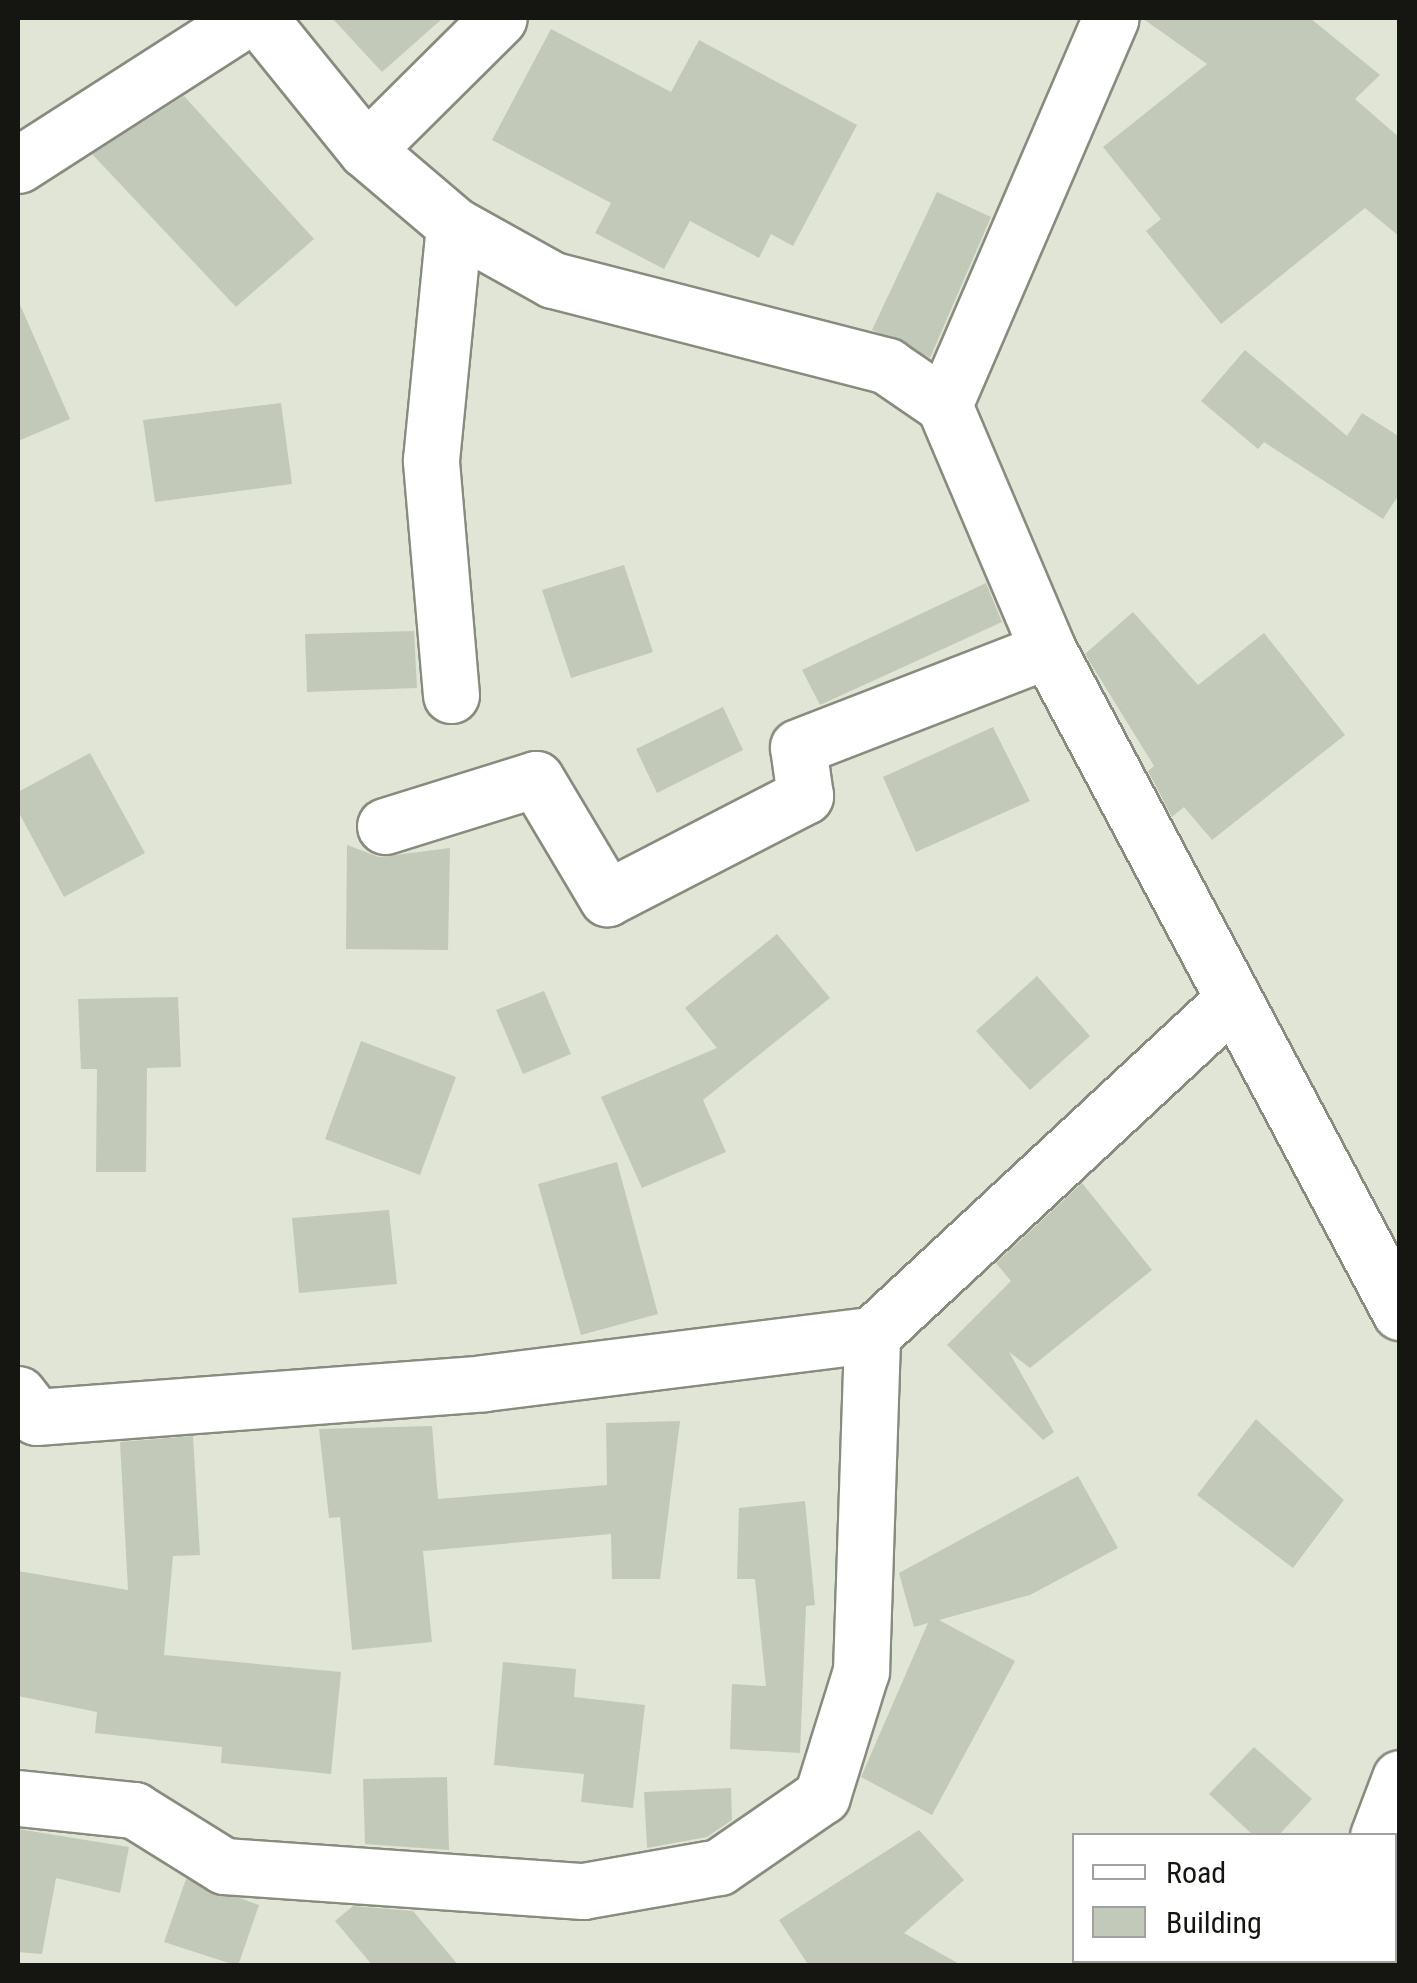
<!DOCTYPE html>
<html>
<head>
<meta charset="utf-8">
<style>
	body { margin:0 }
	#map { position:relative; width:1417px; height:1983px; overflow:hidden; background:#e0e5d5; font-family:"Roboto Condensed",sans-serif }
	div>[style] { position:absolute }
	.building>* { inset:0; background:#c3c9b9 }
	.roads { filter:drop-shadow(2px 0 #878c7e) drop-shadow(-2px 0 #878c7e) drop-shadow(0 2px #878c7e) drop-shadow(0 -2px #878c7e) }
	.street>* { height:55px; margin:-27.5px; padding:0 27.5px; transform-origin:27.5px; border-radius:27.5px; background:#fff }
	span { translate:-50% -50%; white-space:nowrap; text-align:center; line-height:1.15; -webkit-text-stroke:9px #fff; paint-order:stroke }
	.frame { position:absolute; inset:0; border:20px solid #151611; pointer-events:none }
	.legend { position:absolute; left:1072px; top:1833px; width:325px; height:130px; box-sizing:border-box; background:#fff; border:2px solid #a1a2a0; margin:0; padding:12px 18px; list-style:none; font-size:30px; color:#151611 }
	.legend li { display:flex; align-items:center; gap:20px; height:50px }
	.legend b { width:50px; border:2px solid #a1a2a0 }
</style>
</head>
<body>
<div id="map">
	<div class="building">
		<i style="clip-path:polygon(332px 18px,443px 18px,382px 72px)"></i>
		<i style="clip-path:polygon(1142px 18px,1310px 18px,1380px 75px,1355px 99px,1400px 138px,1400px 237px,1365px 208px,1221px 324px,1146px 231px,1161px 219px,1103px 147px,1207px 64px)"></i>
		<i style="clip-path:polygon(551px 29px,671px 92px,699px 40px,857px 125px,793px 246px,771px 234px,759px 258px,690px 221px,664px 269px,595px 233px,611px 203px,492px 140px)"></i>
		<i style="clip-path:polygon(184px 96px,314px 239px,236px 307px,92px 154px)"></i>
		<i style="clip-path:polygon(937px 192px,991px 217px,930px 358px,872px 330px)"></i>
		<i style="clip-path:polygon(18px 300px,70px 419px,18px 441px)"></i>
		<i style="clip-path:polygon(1245px 350px,1347px 436px,1362px 413px,1400px 437px,1400px 493px,1383px 519px,1264px 442px,1258px 449px,1201px 401px)"></i>
		<i style="clip-path:polygon(281px 403px,292px 484px,155px 502px,143px 420px)"></i>
		<i style="clip-path:polygon(624px 565px,653px 652px,571px 678px,542px 590px)"></i>
		<i style="clip-path:polygon(986px 583px,1002px 622px,820px 705px,802px 670px)"></i>
		<i style="clip-path:polygon(1133px 612px,1198px 685px,1264px 633px,1345px 735px,1212px 840px,1184px 807px,1172px 817px,1148px 771px,1154px 766px,1085px 654px)"></i>
		<i style="clip-path:polygon(414px 631px,417px 688px,307px 692px,305px 634px)"></i>
		<i style="clip-path:polygon(723px 707px,743px 750px,657px 793px,636px 749px)"></i>
		<i style="clip-path:polygon(993px 727px,1030px 801px,916px 852px,883px 777px)"></i>
		<i style="clip-path:polygon(90px 753px,145px 853px,64px 897px,18px 811px,18px 792px)"></i>
		<i style="clip-path:polygon(347px 845px,379px 857px,450px 848px,448px 950px,346px 949px)"></i>
		<i style="clip-path:polygon(777px 934px,830px 998px,703px 1100px,726px 1152px,642px 1188px,601px 1097px,717px 1048px,685px 1008px)"></i>
		<i style="clip-path:polygon(1037px 976px,1090px 1036px,1030px 1090px,976px 1031px)"></i>
		<i style="clip-path:polygon(544px 991px,571px 1054px,523px 1074px,496px 1010px)"></i>
		<i style="clip-path:polygon(178px 997px,181px 1067px,147px 1068px,146px 1172px,96px 1172px,97px 1069px,81px 1069px,78px 999px)"></i>
		<i style="clip-path:polygon(361px 1041px,456px 1077px,420px 1175px,325px 1139px)"></i>
		<i style="clip-path:polygon(617px 1162px,658px 1314px,581px 1335px,538px 1184px)"></i>
		<i style="clip-path:polygon(1082px 1183px,1152px 1270px,1030px 1368px,1009px 1352px,1054px 1432px,1043px 1440px,947px 1345px,1011px 1281px,996px 1263px)"></i>
		<i style="clip-path:polygon(389px 1210px,397px 1284px,299px 1293px,292px 1218px)"></i>
		<i style="clip-path:polygon(1256px 1419px,1344px 1500px,1293px 1568px,1197px 1495px)"></i>
		<i style="clip-path:polygon(680px 1421px,660px 1579px,612px 1579px,611px 1534px,423px 1551px,432px 1642px,352px 1650px,340px 1517px,329px 1518px,319px 1429px,432px 1426px,438px 1499px,607px 1485px,606px 1423px)"></i>
		<i style="clip-path:polygon(193px 1436px,200px 1555px,173px 1556px,164px 1655px,341px 1672px,331px 1774px,221px 1763px,222px 1747px,95px 1733px,97px 1712px,18px 1696px,18px 1571px,128px 1590px,120px 1442px)"></i>
		<i style="clip-path:polygon(1078px 1476px,1118px 1548px,1030px 1595px,939px 1620px,1015px 1661px,932px 1815px,861px 1777px,928px 1623px,914px 1627px,899px 1573px)"></i>
		<i style="clip-path:polygon(805px 1501px,815px 1605px,806px 1606px,800px 1753px,730px 1749px,732px 1684px,766px 1686px,755px 1579px,737px 1579px,739px 1508px)"></i>
		<i style="clip-path:polygon(503px 1662px,576px 1669px,574px 1697px,645px 1705px,633px 1808px,581px 1802px,584px 1774px,494px 1765px)"></i>
		<i style="clip-path:polygon(1254px 1747px,1312px 1799px,1278px 1836px,1254px 1836px,1209px 1794px)"></i>
		<i style="clip-path:polygon(447px 1777px,449px 1850px,365px 1844px,363px 1779px)"></i>
		<i style="clip-path:polygon(731px 1788px,732px 1820px,707px 1837px,647px 1848px,644px 1792px)"></i>
		<i style="clip-path:polygon(18px 1829px,129px 1847px,120px 1893px,56px 1878px,42px 1954px,18px 1952px)"></i>
		<i style="clip-path:polygon(919px 1830px,964px 1880px,904px 1933px,963px 1966px,809px 1966px,779px 1920px)"></i>
		<i style="clip-path:polygon(186px 1879px,259px 1905px,238px 1966px,164px 1942px)"></i>
		<i style="clip-path:polygon(353px 1906px,413px 1911px,459px 1966px,373px 1966px,335px 1921px)"></i>
	</div>
	<div class="roads">
		<div class="street">
			<i style="left:259px;top:18px;width:170px;rotate:51deg"></i>
			<i style="left:366px;top:150px;width:116px;rotate:40.4deg"></i>
			<i style="left:454px;top:225px;width:113px;rotate:29.1deg"></i>
			<i style="left:553px;top:280px;width:345px;rotate:14.4deg"></i>
			<i style="left:887px;top:366px;width:69px;rotate:34.4deg"></i>
			<i style="left:944px;top:405px;width:266px;rotate:67deg"></i>
			<i style="left:1048px;top:650px;width:750px;rotate:62deg"></i>
			<i style="left:366px;top:150px;width:187px;rotate:-44.8deg"></i>
			<i style="left:18px;top:165px;width:272px;rotate:-32.7deg"></i>
			<i style="left:944px;top:405px;width:421px;rotate:-66.7deg"></i>
			<i style="left:451px;top:695px;width:236px;rotate:-94.9deg"></i>
			<i style="left:431px;top:460px;width:236px;rotate:-84.4deg"></i>
			<i style="left:385px;top:826px;width:158px;rotate:-17.3deg"></i>
			<i style="left:536px;top:779px;width:139px;rotate:59.2deg"></i>
			<i style="left:607px;top:898px;width:223px;rotate:-27.3deg"></i>
			<i style="left:805px;top:796px;width:49px;rotate:-98.1deg"></i>
			<i style="left:798px;top:747px;width:268px;rotate:-21.2deg"></i>
			<i style="left:18px;top:1394px;width:29px;rotate:52deg"></i>
			<i style="left:36px;top:1417px;width:449px;rotate:-4.3deg"></i>
			<i style="left:484px;top:1383px;width:391px;rotate:-7.1deg"></i>
			<i style="left:872px;top:1335px;width:492px;rotate:-42.9deg"></i>
			<i style="left:18px;top:1798px;width:117px;rotate:5.9deg"></i>
			<i style="left:134px;top:1810px;width:106px;rotate:31.9deg"></i>
			<i style="left:224px;top:1866px;width:360px;rotate:4deg"></i>
			<i style="left:583px;top:1891px;width:138px;rotate:-10deg"></i>
			<i style="left:719px;top:1867px;width:125px;rotate:-34.6deg"></i>
			<i style="left:822px;top:1796px;width:131px;rotate:-72.7deg"></i>
			<i style="left:861px;top:1671px;width:336px;rotate:-88.1deg"></i>
			<i style="left:1378px;top:1836px;width:62px;rotate:-69.2deg"></i>
			<i style="left:1337px;top:1966px;width:6px;rotate:-81deg"></i>
		</div>
	</div>
	<div class="frame"></div>
	<ul class="legend">
	<li><b style="height:12px;background:#fff"></b>Road</li>
	<li><b style="height:28px;background:#c3c9b9"></b>Building</li>
	</ul>
</div>
</body>
</html>
